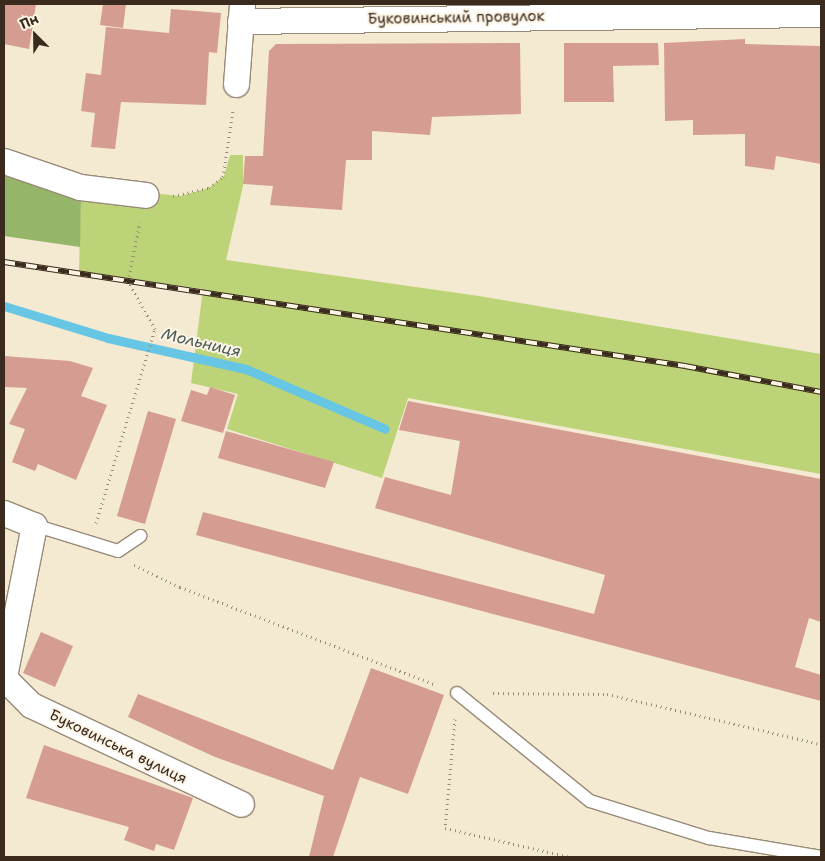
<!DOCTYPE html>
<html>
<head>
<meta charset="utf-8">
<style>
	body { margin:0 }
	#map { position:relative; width:825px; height:861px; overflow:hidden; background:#f4ead1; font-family:"Shantell Sans",sans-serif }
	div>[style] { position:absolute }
	.green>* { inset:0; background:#bcd377 }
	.forest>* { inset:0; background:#95b568 }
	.stream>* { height:9px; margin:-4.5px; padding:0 4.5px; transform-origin:4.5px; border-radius:4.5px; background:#66c6e4 }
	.building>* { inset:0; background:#d59c92 }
	.path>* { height:3px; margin-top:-1.5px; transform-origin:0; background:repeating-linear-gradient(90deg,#988a78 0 1px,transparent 0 5px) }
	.roads { filter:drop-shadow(1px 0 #988a78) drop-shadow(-1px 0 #988a78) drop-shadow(0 1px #988a78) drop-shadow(0 -1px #988a78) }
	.lane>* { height:12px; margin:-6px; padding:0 6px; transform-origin:6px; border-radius:6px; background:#fff }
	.street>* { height:25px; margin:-12.5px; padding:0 12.5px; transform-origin:12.5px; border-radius:12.5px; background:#fff }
	.rail>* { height:5.5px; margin-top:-2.75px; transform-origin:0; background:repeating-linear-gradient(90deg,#fcf5e5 0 11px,#3b2a1e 0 22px); box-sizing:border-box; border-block:1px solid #3b2a1e }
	span { translate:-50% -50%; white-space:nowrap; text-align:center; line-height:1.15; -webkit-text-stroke:4px #fcf5e5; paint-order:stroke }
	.street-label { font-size:15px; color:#3b2a1e }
	.water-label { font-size:16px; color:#485959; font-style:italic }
	.frame { position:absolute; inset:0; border:5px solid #3b2a1e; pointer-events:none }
	.north { position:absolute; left:10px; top:10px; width:50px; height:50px; -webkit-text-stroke:4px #fcf5e5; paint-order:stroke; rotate:337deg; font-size:14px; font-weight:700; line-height:20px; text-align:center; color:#3b2a1e }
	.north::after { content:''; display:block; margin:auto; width:18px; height:22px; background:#3b2a1e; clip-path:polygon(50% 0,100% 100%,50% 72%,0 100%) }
</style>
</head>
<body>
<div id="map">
	<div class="green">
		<i style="clip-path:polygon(230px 155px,243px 155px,243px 186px,226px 260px,479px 296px,821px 354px,821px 474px,408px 398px,382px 478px,227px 429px,238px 394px,191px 383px,203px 289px,79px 272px,81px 186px,180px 196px,209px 188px,224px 176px)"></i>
	</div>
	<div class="forest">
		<i style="clip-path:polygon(4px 165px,81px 196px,80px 247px,4px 236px)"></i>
	</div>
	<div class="stream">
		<i style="left:4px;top:306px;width:109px;rotate:17.1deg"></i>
		<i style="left:108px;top:338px;width:141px;rotate:12.7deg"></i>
		<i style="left:246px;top:369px;width:151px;rotate:23.3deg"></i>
	</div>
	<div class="building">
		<i style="clip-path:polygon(4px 4px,36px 4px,29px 49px,4px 44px)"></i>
		<i style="clip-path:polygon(103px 4px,126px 4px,123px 28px,100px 25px)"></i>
		<i style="clip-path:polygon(171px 9px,221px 13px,217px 53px,209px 52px,206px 105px,121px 102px,115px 149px,91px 147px,95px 113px,81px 111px,86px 73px,101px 75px,106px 27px,169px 33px)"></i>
		<i style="clip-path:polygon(745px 39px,745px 44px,821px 46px,821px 164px,776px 156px,774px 170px,745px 166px,745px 134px,693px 135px,693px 120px,665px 121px,664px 43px)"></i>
		<i style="clip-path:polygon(520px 43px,521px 114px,432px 117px,430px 135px,372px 131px,372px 160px,346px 160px,342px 210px,270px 205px,273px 186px,243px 184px,245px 156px,263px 156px,269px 51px,276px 44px)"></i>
		<i style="clip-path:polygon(564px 43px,658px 43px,659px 65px,613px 66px,614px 102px,564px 102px)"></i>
		<i style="clip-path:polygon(4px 356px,70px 361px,93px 368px,81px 396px,107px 405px,76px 480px,38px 464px,35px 471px,12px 462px,25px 429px,9px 424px,27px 388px,4px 387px)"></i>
		<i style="clip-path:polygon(210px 387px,235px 395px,223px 433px,181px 421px,191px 390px,207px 395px)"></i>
		<i style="clip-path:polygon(408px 401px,821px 479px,821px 622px,809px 618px,795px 667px,821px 675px,821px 701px,196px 535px,203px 512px,594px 614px,605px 575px,375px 508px,385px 477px,451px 495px,460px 441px,399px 430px)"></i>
		<i style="clip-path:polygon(148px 411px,176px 419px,145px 524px,117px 516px)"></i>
		<i style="clip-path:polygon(226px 431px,334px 462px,325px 488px,218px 458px)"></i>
		<i style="clip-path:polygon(41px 632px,73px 646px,55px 687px,23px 673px)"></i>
		<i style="clip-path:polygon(371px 668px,444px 695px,408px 794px,360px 777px,333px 857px,309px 857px,324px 796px,215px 757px,128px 717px,138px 694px,333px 770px)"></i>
		<i style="clip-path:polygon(44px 745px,193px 798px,174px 850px,156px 844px,154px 851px,124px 840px,129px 827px,26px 798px)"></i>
	</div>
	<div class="path">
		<i style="left:173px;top:196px;width:37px;rotate:-13deg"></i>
		<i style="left:209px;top:188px;width:18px;rotate:-38deg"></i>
		<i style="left:223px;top:177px;width:68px;rotate:-81.5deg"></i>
		<i style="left:96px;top:523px;width:203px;rotate:-73.1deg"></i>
		<i style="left:155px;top:329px;width:55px;rotate:-119.4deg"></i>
		<i style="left:128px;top:281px;width:60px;rotate:-78.5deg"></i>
		<i style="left:134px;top:565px;width:51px;rotate:25.6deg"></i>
		<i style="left:180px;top:587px;width:274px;rotate:20.9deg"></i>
		<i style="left:493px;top:693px;width:114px;rotate:0.5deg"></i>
		<i style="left:607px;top:694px;width:220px;rotate:13.2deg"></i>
		<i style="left:455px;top:719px;width:109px;rotate:95.2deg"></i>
		<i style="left:445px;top:828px;width:128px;rotate:13.1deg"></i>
	</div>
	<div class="roads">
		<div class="lane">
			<i style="left:34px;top:525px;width:88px;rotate:17.2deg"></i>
			<i style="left:118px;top:551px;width:27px;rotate:-34deg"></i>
			<i style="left:457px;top:693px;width:171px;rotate:39.1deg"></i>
			<i style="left:590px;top:801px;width:125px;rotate:17.3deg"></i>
			<i style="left:709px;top:838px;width:114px;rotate:9.6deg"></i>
		</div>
		<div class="street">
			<i style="left:240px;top:21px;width:581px;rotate:-0.69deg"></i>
			<i style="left:236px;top:84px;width:80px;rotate:-85.7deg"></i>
			<i style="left:4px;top:161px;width:80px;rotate:18.9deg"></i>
			<i style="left:80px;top:187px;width:66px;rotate:6.9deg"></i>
			<i style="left:4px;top:513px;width:32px;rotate:22deg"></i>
			<i style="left:34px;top:525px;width:155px;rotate:101.2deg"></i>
			<i style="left:4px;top:678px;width:38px;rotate:45deg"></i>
			<i style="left:31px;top:705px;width:232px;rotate:25.2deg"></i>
		</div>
	</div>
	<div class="rail">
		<i style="left:4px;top:262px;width:689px;rotate:8.68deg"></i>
		<i style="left:685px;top:366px;width:138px;rotate:10.8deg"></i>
	</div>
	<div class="street-label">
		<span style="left:456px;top:18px;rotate:-1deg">Буковинський провулок</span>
		<span style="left:118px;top:747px;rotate:26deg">Буковинська вулиця</span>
	</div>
	<div class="water-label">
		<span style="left:201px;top:343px;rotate:13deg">Мольниця</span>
	</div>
	<div class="frame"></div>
	<div class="north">Пн</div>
</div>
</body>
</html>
